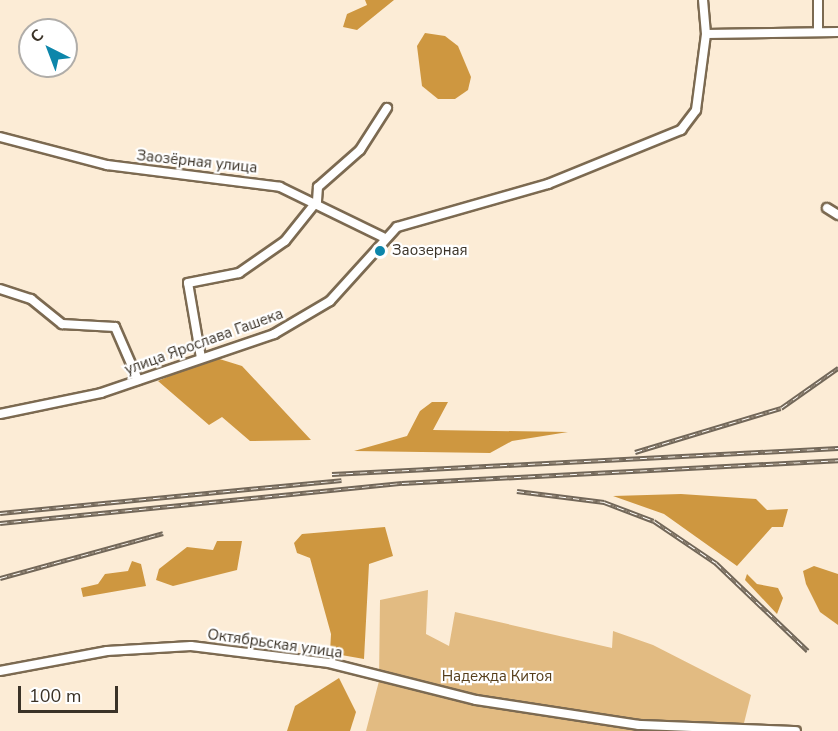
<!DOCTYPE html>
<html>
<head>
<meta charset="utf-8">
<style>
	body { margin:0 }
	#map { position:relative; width:838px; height:731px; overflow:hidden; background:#fcecd6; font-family:"Nunito Sans",sans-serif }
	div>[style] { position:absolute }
	.green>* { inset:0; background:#e2bb82 }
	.water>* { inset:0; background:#ce9740 }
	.roads { filter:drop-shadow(2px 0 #7c6a51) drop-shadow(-2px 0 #7c6a51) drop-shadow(0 2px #7c6a51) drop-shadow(0 -2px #7c6a51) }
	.minor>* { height:8px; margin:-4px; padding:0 4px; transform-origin:4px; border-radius:4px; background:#fff }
	.rail>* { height:4.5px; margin-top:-2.25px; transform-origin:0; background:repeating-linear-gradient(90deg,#fff 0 7px,#726759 0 14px); box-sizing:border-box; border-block:2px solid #726759 }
	.dots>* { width:16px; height:16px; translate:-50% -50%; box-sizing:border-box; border:3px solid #fff; border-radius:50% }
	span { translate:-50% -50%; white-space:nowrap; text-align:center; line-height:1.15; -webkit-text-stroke:4.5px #fff; paint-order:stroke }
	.street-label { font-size:15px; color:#3a3227 }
	.poi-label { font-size:15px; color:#3a3227 }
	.left { translate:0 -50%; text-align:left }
	.park-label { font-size:15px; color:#553d19 }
	.north { position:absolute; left:18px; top:18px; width:60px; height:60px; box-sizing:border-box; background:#fff; border:2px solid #b0ada9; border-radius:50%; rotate:318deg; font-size:16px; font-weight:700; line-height:24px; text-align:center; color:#3a3227 }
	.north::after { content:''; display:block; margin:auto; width:21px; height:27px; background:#0d86aa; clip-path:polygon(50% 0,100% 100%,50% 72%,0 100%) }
	.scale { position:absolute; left:18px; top:686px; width:100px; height:27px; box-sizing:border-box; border:3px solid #3a3227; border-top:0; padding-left:8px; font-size:18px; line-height:21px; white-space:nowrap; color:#3a3227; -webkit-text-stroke:4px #fff; paint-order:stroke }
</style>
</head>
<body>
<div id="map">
	<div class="green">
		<i style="clip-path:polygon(428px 590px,426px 634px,449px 646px,455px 612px,612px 648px,613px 631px,653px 645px,751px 695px,742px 731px,366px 731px,379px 681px,380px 600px)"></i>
	</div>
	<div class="water">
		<i style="clip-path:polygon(365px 0,394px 0,357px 30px,343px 27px,347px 14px,367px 5px)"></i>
		<i style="clip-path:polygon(425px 33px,445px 36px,458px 46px,471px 77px,468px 90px,455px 99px,438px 99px,422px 86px,417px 46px)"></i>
		<i style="clip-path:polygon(213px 357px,242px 366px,311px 440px,250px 441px,222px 417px,209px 425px,158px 381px)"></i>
		<i style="clip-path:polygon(432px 402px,448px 402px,433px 430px,568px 432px,512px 441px,490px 453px,354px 451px,407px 436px,420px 411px)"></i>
		<i style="clip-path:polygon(681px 494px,756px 499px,767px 510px,788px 509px,783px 527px,772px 527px,737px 566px,664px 514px,613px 496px)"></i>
		<i style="clip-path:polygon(385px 527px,393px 556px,369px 564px,364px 659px,330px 653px,331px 634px,310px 558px,297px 553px,294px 543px,302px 534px)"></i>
		<i style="clip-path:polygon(217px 541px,242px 541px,237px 570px,173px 586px,156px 580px,159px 569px,187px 547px,213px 550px)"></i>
		<i style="clip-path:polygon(132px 561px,141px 564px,146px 586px,83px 597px,81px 588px,98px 584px,105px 574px,128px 571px)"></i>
		<i style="clip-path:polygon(814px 566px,838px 574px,838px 625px,820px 612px,806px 584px,803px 571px)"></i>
		<i style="clip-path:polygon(747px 574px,757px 584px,778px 588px,783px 598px,777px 614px,745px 580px)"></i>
		<i style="clip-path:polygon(339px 678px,356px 712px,350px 731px,287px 731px,295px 706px)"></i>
	</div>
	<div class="roads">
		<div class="minor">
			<i style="left:818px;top:0;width:32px;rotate:90deg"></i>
			<i style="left:706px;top:34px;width:132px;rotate:-0.9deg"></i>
			<i style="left:0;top:137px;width:111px;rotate:14.7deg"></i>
			<i style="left:107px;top:165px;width:174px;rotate:7.2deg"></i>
			<i style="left:280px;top:187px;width:114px;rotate:25.9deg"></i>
			<i style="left:827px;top:208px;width:13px;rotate:32deg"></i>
			<i style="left:0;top:289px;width:33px;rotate:18deg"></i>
			<i style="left:31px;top:299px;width:40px;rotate:39deg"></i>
			<i style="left:62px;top:324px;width:53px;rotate:3.2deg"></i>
			<i style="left:115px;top:327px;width:58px;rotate:66.5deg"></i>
			<i style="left:201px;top:358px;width:76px;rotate:-99.8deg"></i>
			<i style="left:188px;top:283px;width:52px;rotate:-11.1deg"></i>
			<i style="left:239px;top:273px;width:56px;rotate:-34.8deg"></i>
			<i style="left:285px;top:241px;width:51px;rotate:-51.3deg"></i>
			<i style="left:317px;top:201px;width:14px;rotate:-86deg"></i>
			<i style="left:318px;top:187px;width:56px;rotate:-41.4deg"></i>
			<i style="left:360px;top:150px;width:50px;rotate:-57.3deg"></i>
			<i style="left:0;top:414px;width:103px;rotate:-11.7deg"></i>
			<i style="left:101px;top:393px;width:183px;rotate:-18.8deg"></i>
			<i style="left:274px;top:334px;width:65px;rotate:-30.5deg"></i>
			<i style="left:330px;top:301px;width:100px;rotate:-47.8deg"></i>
			<i style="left:397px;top:227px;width:157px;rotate:-15.9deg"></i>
			<i style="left:548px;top:184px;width:144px;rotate:-22.1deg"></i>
			<i style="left:681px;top:130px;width:25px;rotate:-53deg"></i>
			<i style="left:696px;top:110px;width:77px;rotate:-82.5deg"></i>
			<i style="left:706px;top:34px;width:34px;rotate:-95deg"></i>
			<i style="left:0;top:671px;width:109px;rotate:-10.6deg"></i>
			<i style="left:107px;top:651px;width:84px;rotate:-3.4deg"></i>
			<i style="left:191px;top:646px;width:139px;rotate:7deg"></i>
			<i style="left:329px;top:663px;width:152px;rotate:14.1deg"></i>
			<i style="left:476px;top:700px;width:165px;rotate:8.7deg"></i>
			<i style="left:639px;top:725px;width:157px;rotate:2.2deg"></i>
		</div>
	</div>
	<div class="rail">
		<i style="left:635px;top:452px;width:152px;rotate:-16.8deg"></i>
		<i style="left:781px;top:408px;width:70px;rotate:-35.1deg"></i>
		<i style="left:332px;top:474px;width:507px;rotate:-2.94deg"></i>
		<i style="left:517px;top:491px;width:88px;rotate:7.2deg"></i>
		<i style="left:604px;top:502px;width:53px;rotate:20.8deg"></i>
		<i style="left:654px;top:521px;width:75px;rotate:34.1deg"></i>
		<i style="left:716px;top:563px;width:127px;rotate:43.7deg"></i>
		<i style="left:0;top:513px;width:343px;rotate:-5.5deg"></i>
		<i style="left:0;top:523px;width:404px;rotate:-5.7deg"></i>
		<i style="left:402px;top:483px;width:437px;rotate:-3deg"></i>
		<i style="left:0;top:578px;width:169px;rotate:-15.4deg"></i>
	</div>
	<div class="dots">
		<i style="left:380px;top:251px;background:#0d86aa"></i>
	</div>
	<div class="street-label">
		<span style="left:197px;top:162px;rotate:6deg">Заозёрная улица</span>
		<span style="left:204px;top:342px;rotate:-20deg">улица Ярослава Гашека</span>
		<span style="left:275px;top:644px;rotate:8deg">Октябрьская улица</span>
	</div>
	<div class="poi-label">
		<span class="left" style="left:392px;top:251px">Заозерная</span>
	</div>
	<div class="park-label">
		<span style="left:497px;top:677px">Надежда Китоя</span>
	</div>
	<div class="north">С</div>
	<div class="scale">100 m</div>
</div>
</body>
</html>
